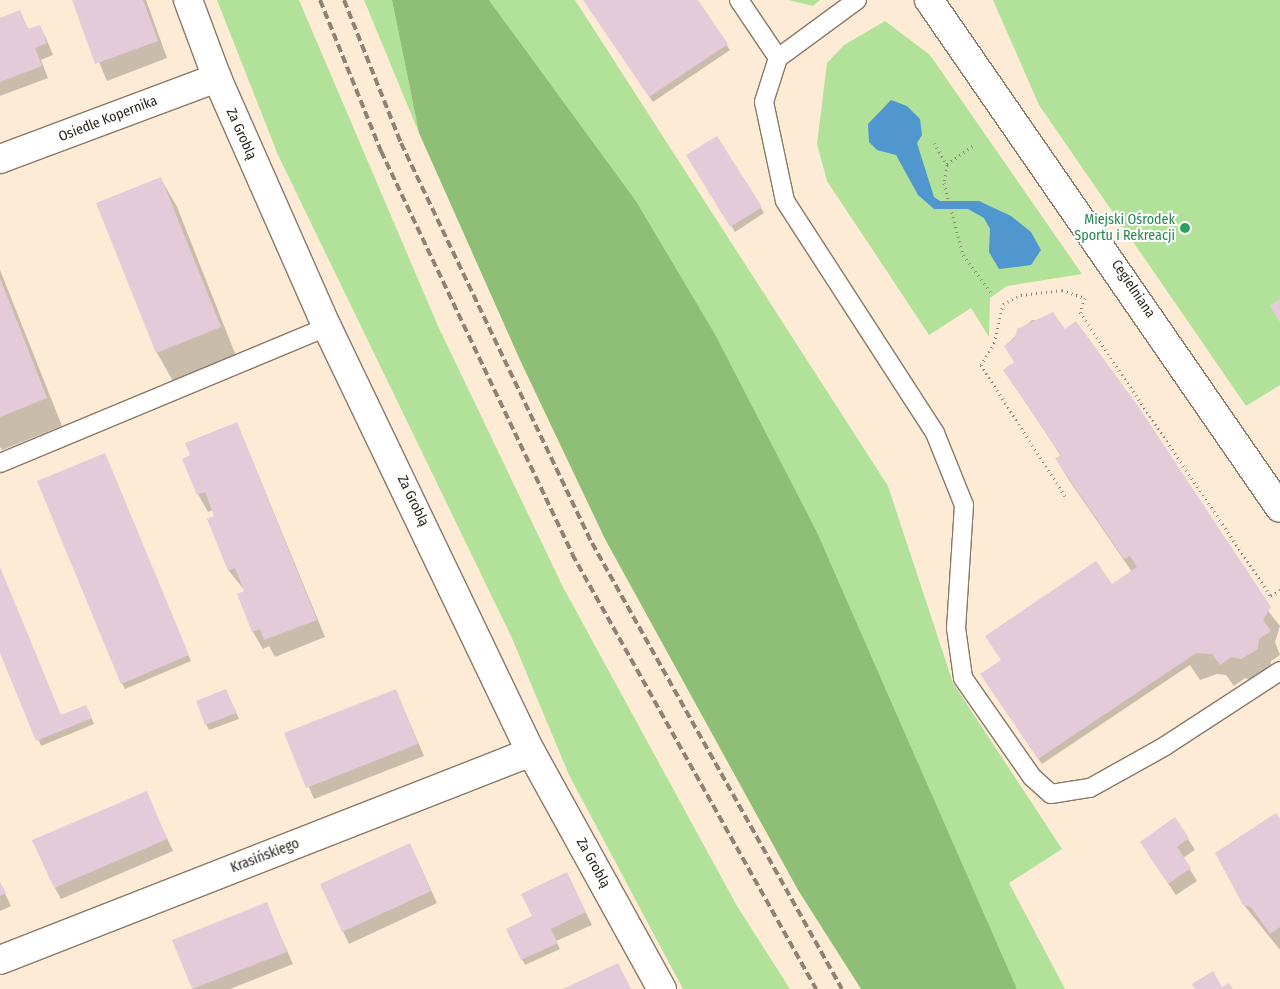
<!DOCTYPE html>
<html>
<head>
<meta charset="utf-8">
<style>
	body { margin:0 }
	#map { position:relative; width:1280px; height:989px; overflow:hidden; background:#fdebd6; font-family:"Fira Sans Condensed",sans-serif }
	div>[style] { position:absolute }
	.green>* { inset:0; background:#b2e29a }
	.forest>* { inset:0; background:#8fbf76 }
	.water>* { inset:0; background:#5096cf }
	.shadow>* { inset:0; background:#0003 }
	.building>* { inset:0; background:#e5cbd9 }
	.path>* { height:3px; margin-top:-1.5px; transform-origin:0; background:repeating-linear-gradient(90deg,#928678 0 1px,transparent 0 5px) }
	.roads { filter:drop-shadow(1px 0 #897966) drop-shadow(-1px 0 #897966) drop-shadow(0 1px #897966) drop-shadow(0 -1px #897966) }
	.lane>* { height:18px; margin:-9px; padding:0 9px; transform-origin:9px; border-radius:9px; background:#fff }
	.street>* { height:28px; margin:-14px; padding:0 14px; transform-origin:14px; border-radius:14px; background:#fff }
	.rail>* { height:4px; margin-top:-2px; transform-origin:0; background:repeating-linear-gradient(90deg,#8f8275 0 8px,transparent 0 12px) }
	.dots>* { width:14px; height:14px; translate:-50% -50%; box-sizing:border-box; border:2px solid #fff; border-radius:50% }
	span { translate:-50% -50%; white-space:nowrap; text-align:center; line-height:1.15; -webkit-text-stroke:4px #fff; paint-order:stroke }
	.street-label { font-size:14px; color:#2b241d }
	.leisure-label { font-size:14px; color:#27864d }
	.right { translate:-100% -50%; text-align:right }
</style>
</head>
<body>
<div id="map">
	<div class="green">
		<i style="clip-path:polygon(217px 0,299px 0,438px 326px,563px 587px,737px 906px,790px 989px,683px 989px,569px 775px,511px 636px,278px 155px)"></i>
		<i style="clip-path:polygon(364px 0,392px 0,419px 133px)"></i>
		<i style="clip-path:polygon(489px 0,575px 0,888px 486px,953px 683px,1062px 849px,1009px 883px,1065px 989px,1017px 989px,817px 532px,715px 334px,636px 201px)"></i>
		<i style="clip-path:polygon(788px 0,820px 0,813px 6px)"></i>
		<i style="clip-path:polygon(993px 0,1280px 0,1280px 385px,1246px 406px,1039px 105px)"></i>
		<i style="clip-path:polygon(885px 21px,930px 55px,1082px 274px,1007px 286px,990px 298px,989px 337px,971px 308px,929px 335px,827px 181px,817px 144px,827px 63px,844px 45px)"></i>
	</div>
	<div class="forest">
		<i style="clip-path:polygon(392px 0,489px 0,636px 201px,715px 334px,817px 532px,1017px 989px,861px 989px,798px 890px,605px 539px,520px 360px,419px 133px)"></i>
	</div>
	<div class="water">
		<i style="clip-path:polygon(891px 100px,907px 106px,920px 119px,922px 135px,917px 143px,934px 197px,940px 201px,979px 201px,1011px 216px,1031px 232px,1041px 250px,1031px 265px,999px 269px,989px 252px,990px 229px,984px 218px,968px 209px,934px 209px,918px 195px,896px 155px,877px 150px,869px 142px,868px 124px)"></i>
	</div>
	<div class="shadow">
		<i style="clip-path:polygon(73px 0,146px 0,167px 58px,107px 81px)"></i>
		<i style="clip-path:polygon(584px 0,697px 0,730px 50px,653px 102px)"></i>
		<i style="clip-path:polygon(20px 12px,29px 30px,40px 26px,46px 38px,53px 55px,41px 60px,48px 78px,0 96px,0 20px)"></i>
		<i style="clip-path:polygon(717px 138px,764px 213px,735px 232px,688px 156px)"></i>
		<i style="clip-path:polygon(161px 179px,177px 207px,236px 356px,173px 381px,157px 353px,98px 204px)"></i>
		<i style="clip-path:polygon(0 270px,62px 426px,2px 450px,0 447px)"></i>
		<i style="clip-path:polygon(1032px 320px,1042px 321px,1280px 626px,1275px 642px,1280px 655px,1271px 661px,1270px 671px,1254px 681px,1245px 678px,1234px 686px,1226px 675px,1217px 674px,1200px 680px,1190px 665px,1042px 764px,985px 680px,1003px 660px,1132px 572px,1069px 480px,1056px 459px,1061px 456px,1004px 370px,1015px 363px,1005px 346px)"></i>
		<i style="clip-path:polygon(237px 423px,325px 637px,275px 657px,269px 646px,263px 649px,253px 632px,246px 592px,229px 571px,213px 510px,208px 512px,198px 494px,192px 456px)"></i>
		<i style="clip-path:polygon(105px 455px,191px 661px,125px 689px,122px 683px)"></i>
		<i style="clip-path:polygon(0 568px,61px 716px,89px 712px,94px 724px,41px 746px,0 650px)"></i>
		<i style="clip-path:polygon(226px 690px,239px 719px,209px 730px,206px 724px)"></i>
		<i style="clip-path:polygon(396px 691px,424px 756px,314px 799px,286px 734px)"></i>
		<i style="clip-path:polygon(146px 793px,173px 851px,61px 899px,55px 888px)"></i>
		<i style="clip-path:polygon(1175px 819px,1195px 850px,1183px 858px,1197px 881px,1176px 895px,1148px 854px)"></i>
		<i style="clip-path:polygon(1280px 820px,1280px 950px,1244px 905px)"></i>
		<i style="clip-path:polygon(416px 857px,437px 903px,349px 944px,321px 885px)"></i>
		<i style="clip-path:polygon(0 883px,11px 906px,0 911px)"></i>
		<i style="clip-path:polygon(573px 886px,592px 925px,556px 941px,560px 949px,525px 965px,507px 929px,534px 917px)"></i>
		<i style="clip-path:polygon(266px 904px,293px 964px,230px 989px,193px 989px,174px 941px)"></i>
	</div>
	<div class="building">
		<i style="clip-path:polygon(72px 0,143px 0,158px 41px,95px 64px)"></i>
		<i style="clip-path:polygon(583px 0,698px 0,728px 44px,649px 97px)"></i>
		<i style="clip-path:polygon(20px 10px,28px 29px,40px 25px,47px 43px,35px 48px,42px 66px,0 82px,0 18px)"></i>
		<i style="clip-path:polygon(717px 136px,762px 207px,730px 227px,686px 155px)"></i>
		<i style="clip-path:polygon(161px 177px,221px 327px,156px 353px,96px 203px)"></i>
		<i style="clip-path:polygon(0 278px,47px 398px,0 417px)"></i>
		<i style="clip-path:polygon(1280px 299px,1280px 323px,1270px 306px)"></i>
		<i style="clip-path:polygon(1053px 312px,1065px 329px,1076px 321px,1138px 406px,1271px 607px,1263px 620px,1271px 631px,1259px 639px,1258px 649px,1241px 659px,1232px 657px,1220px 665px,1212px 654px,1196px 653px,1038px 759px,980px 674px,1001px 660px,985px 636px,1096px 561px,1112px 584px,1137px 567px,1130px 556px,1124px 559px,1055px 458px,1061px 455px,1003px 370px,1014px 362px,1004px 346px,1015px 338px,1017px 329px)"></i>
		<i style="clip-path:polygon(237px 422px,317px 620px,264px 640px,260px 629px,252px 632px,237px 594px,244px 591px,235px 568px,228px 571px,207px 519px,214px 516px,205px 492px,197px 495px,182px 459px,190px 455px,185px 443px)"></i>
		<i style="clip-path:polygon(105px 453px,189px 655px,121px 684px,37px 481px)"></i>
		<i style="clip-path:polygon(0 567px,61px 715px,86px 705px,92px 718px,36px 741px,0 653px)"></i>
		<i style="clip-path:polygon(226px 689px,236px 713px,205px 725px,196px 701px)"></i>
		<i style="clip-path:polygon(396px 689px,418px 744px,306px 788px,284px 733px)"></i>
		<i style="clip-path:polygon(147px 791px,167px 839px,54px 888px,32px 840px)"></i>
		<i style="clip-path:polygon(1276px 813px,1280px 818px,1280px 927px,1270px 934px,1251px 907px,1243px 905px,1215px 853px)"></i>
		<i style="clip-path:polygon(1175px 817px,1189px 838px,1177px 847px,1191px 868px,1168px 884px,1140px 842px)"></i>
		<i style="clip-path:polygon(410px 843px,431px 891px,342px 932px,320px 884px)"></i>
		<i style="clip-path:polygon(567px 872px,586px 912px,551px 929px,558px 943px,521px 960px,506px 929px,532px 916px,521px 894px)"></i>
		<i style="clip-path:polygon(0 882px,6px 893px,0 896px)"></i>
		<i style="clip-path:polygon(267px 902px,287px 952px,192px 989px,172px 940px)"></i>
		<i style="clip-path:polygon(618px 963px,631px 989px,563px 989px)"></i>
		<i style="clip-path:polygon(1213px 971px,1222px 987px,1229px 983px,1233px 989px,1195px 989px,1192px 984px)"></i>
	</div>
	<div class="path">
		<i style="left:934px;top:143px;width:26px;rotate:59deg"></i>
		<i style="left:947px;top:165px;width:18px;rotate:99deg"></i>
		<i style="left:944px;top:183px;width:74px;rotate:75.2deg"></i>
		<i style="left:963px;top:255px;width:47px;rotate:53.6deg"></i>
		<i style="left:947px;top:164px;width:33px;rotate:-35deg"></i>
		<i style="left:1065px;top:496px;width:156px;rotate:-122.7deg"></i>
		<i style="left:981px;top:365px;width:26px;rotate:-59deg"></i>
		<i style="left:994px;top:343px;width:40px;rotate:-77deg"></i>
		<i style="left:1003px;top:304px;width:20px;rotate:-27deg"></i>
		<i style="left:1021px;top:295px;width:41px;rotate:-7deg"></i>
		<i style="left:1062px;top:290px;width:24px;rotate:19deg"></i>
		<i style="left:1085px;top:298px;width:15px;rotate:110deg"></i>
		<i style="left:1080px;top:312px;width:342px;rotate:56.1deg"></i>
		<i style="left:1271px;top:596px;width:11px;rotate:-34deg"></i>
	</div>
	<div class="roads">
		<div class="lane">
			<i style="left:739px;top:0;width:70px;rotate:56.1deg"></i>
			<i style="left:857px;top:0;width:98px;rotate:143.7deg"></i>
			<i style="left:778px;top:58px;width:46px;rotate:107.7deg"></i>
			<i style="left:764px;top:102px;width:101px;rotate:78deg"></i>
			<i style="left:785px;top:201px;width:276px;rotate:57.1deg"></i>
			<i style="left:935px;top:433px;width:78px;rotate:68.1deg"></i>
			<i style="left:964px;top:505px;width:123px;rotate:93.7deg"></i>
			<i style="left:956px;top:628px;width:50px;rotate:82deg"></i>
			<i style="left:963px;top:678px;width:121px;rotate:55.1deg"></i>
			<i style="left:1032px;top:777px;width:25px;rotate:42deg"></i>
			<i style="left:1051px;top:794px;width:39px;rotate:-9deg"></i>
			<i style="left:1090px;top:788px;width:86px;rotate:-29.2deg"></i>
			<i style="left:1165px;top:746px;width:137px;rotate:-33.1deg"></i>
			<i style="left:0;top:463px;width:354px;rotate:-22.6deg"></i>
		</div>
		<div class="street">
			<i style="left:188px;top:0;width:83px;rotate:69.6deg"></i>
			<i style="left:217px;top:78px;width:272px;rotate:66.2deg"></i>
			<i style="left:327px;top:327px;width:471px;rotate:64.4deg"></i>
			<i style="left:531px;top:752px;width:271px;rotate:61.1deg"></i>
			<i style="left:929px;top:0;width:617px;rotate:55.36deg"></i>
			<i style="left:0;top:159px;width:232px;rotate:-20.5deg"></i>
			<i style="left:0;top:960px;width:570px;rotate:-21.39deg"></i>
		</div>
	</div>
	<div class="rail">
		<i style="left:320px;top:0;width:163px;rotate:68deg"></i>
		<i style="left:381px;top:151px;width:446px;rotate:64.6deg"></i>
		<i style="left:572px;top:554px;width:499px;rotate:60.7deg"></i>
		<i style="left:344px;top:0;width:154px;rotate:68.3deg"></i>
		<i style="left:401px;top:143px;width:443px;rotate:64.5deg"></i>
		<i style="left:592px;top:543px;width:511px;rotate:60.73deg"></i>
	</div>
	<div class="dots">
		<i style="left:1185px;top:228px;background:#2e9e5b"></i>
	</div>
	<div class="street-label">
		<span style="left:108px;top:119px;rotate:-21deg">Osiedle Kopernika</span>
		<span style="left:241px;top:134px;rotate:66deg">Za Groblą</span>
		<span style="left:1133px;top:289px;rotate:56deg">Cegielniana</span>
		<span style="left:413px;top:501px;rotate:64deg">Za Groblą</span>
		<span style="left:265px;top:856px;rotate:-21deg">Krasińskiego</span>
		<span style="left:593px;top:863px;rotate:61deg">Za Groblą</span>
	</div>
	<div class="leisure-label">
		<span class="right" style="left:1175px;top:228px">Miejski Ośrodek<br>Sportu i Rekreacji</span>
	</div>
</div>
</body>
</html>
